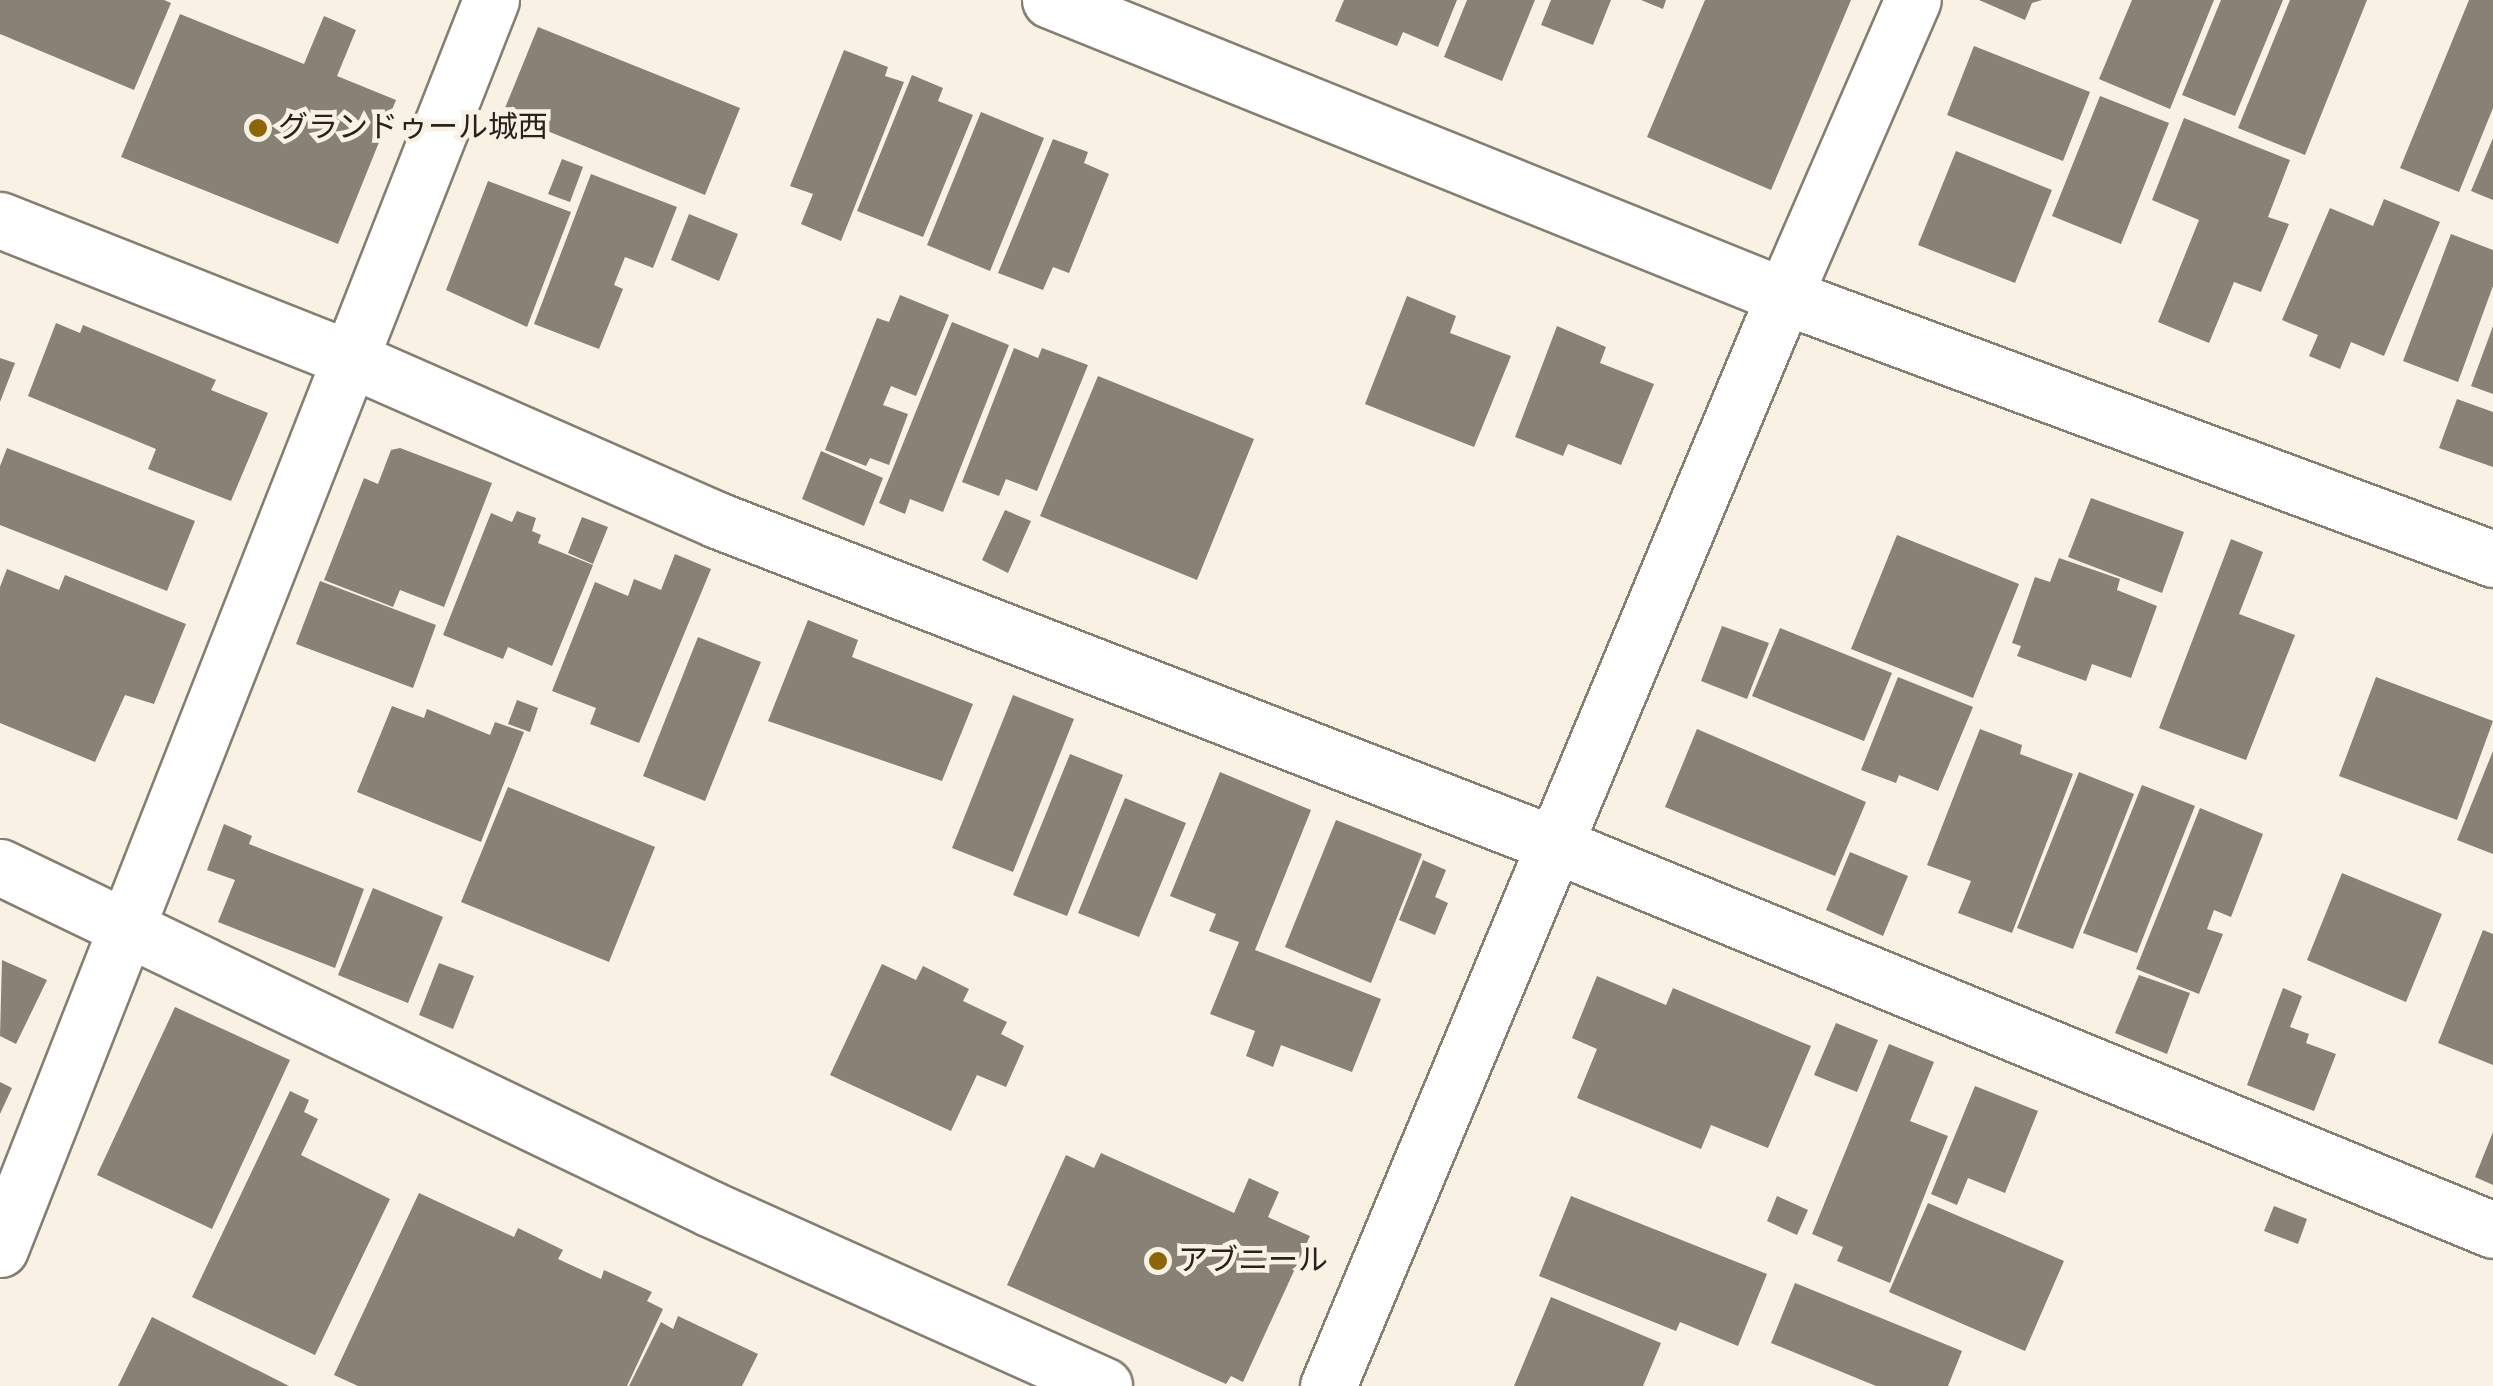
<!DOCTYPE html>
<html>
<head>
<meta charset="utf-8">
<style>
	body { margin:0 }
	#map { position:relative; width:2493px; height:1386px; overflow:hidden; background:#f9f1e3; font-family:"Source Sans 3","Noto Sans JP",sans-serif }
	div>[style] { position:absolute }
	.building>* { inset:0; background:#888175 }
	.roads { filter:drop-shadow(2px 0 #857e71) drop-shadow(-2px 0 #857e71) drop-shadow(0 2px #857e71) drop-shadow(0 -2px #857e71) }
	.minor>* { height:55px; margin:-27.5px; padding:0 27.5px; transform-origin:27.5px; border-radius:27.5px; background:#fff }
	.tertiary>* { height:55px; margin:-27.5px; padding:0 27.5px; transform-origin:27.5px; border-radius:27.5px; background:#fff }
	.dots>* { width:28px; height:28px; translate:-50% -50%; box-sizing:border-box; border:5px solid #f9f1e3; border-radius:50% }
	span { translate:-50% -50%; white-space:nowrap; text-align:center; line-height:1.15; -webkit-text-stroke:9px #f9f1e3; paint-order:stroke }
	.poi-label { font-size:30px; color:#26231e }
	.left { translate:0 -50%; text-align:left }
</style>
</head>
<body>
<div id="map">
	<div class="building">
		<i style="clip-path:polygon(0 0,164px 0,171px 3px,134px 90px,0 34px)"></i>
		<i style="clip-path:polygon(1344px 0,1457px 0,1438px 47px,1403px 32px,1397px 46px,1335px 21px)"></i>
		<i style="clip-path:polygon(1467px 0,1535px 0,1502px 81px,1444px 57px)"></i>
		<i style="clip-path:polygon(1551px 0,1611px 0,1593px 45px,1541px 25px)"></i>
		<i style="clip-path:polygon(1641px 0,1666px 0,1663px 9px)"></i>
		<i style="clip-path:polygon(1705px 0,1851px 0,1771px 190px,1647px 137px)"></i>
		<i style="clip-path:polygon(1979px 0,2042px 0,2032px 3px,2025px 20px)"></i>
		<i style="clip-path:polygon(2132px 0,2214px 0,2170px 109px,2099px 79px)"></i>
		<i style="clip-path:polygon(2221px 0,2283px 0,2235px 116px,2182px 95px)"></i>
		<i style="clip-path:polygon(2290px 0,2367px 0,2305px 155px,2238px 128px)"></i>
		<i style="clip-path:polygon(2469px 0,2493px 0,2493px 108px,2459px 192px,2400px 168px)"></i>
		<i style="clip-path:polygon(180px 14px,304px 64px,324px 16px,356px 30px,337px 76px,396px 100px,338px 244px,121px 157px)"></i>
		<i style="clip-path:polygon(538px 27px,740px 108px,705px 195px,503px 113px)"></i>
		<i style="clip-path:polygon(1974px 46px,2090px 92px,2063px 161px,1947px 115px)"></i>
		<i style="clip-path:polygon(844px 50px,888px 67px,885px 76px,904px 82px,841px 241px,801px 224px,813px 194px,790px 186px)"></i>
		<i style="clip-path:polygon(912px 75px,943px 88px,938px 101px,973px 115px,923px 237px,857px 211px)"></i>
		<i style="clip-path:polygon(2100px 96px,2169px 123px,2121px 244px,2052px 216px)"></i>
		<i style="clip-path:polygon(981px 112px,1044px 138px,990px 271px,927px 245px)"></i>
		<i style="clip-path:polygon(2184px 118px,2290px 160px,2268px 217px,2289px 224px,2261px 292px,2234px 282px,2209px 343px,2158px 322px,2199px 220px,2152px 200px)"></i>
		<i style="clip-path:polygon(2493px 138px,2493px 200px,2471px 191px)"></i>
		<i style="clip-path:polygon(1053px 139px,1088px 152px,1084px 163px,1109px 174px,1069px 273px,1053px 267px,1043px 290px,998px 273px)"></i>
		<i style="clip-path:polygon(1956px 151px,2052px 190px,2015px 283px,1918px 245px)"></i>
		<i style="clip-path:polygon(562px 159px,583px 167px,570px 202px,548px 194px)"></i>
		<i style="clip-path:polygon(591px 174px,677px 207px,653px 268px,625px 257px,614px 285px,623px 289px,599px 349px,534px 324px)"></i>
		<i style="clip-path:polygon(488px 181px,571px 212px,527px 327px,446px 290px)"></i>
		<i style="clip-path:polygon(2384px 199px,2440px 222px,2384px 356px,2351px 342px,2340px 369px,2309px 356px,2318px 335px,2282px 320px,2330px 208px,2373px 226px)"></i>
		<i style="clip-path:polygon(689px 214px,738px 234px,719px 281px,671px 260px)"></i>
		<i style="clip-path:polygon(2451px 234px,2493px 250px,2493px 286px,2458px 382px,2403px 361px)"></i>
		<i style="clip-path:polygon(900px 295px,949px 315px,916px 396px,891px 386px,883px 405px,908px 414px,889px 465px,870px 458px,866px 466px,825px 450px,877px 318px,889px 322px)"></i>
		<i style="clip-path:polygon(1407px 296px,1456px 316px,1450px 333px,1511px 356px,1474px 447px,1365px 404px)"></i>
		<i style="clip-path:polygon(952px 322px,1009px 345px,943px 512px,910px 499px,905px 514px,879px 503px)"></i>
		<i style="clip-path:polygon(56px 323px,80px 333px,83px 325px,216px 380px,211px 390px,268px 413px,231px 501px,148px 469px,156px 449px,28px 396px)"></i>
		<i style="clip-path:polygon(1557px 326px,1606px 347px,1600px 363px,1654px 384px,1621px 465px,1568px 444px,1563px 456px,1515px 437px)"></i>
		<i style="clip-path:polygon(2493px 326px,2493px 394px,2471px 386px)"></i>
		<i style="clip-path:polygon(1014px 348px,1038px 358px,1042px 348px,1088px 365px,1037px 491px,1006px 479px,999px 496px,962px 482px)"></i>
		<i style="clip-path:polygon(0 358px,15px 363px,0 402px)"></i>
		<i style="clip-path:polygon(1098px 376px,1254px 439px,1197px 580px,1040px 516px)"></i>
		<i style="clip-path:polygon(2457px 399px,2493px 412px,2493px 467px,2439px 448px)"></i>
		<i style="clip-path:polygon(7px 448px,195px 521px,167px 591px,0 525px,0 466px)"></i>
		<i style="clip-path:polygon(400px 448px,492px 483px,444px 607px,400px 590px,393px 607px,324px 580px,364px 478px,378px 484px,391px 450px)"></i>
		<i style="clip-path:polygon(821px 451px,883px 478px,864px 526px,802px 499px)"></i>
		<i style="clip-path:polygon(2091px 498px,2184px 532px,2162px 593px,2068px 557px)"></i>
		<i style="clip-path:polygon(1005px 510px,1031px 521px,1008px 573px,982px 560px)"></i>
		<i style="clip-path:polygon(517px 511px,536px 518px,532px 531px,541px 535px,538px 543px,593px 565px,552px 666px,508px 647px,503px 659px,443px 635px,491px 513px,512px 522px)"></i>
		<i style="clip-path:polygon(582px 517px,608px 527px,593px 564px,568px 553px)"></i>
		<i style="clip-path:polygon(1897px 535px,2019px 584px,1973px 698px,1851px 649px)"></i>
		<i style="clip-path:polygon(2231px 539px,2263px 552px,2239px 614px,2295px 635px,2246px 760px,2159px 728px)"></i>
		<i style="clip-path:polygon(675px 554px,711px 569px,639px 743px,590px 724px,596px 708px,552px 691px,595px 582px,628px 596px,634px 579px,661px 590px)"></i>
		<i style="clip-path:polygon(2059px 558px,2120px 579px,2117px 590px,2157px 606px,2131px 678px,2092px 664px,2086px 681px,2017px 656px,2021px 646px,2012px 643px,2035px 577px,2050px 582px)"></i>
		<i style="clip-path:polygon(7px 569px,59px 590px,65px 575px,186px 624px,154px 704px,125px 695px,95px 762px,0 723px,0 587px)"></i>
		<i style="clip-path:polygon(320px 581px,436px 625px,413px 688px,296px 644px)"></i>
		<i style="clip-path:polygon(808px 620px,858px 640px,852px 657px,973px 704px,942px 781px,768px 721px)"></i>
		<i style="clip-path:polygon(1722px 626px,1769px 643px,1747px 699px,1701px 681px)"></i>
		<i style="clip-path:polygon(1780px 628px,1892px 673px,1864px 741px,1752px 696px)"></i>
		<i style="clip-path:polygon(698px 637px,761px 662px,705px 801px,643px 776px)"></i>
		<i style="clip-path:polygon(1898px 677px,1973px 707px,1938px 791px,1899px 775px,1896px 783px,1861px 770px)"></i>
		<i style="clip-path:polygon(2376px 677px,2493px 721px,2457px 820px,2339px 776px)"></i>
		<i style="clip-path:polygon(1013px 695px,1074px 719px,1013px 872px,952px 848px)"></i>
		<i style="clip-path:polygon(517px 700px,538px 708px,530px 732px,508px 724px)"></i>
		<i style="clip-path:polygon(392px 706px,424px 718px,427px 709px,490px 735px,495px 722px,524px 732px,481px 842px,357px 792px)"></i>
		<i style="clip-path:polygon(1697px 729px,1866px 802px,1835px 876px,1665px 807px)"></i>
		<i style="clip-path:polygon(1980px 729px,2022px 745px,2020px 754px,2073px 774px,2012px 933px,1958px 913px,1971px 881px,1927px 865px)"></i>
		<i style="clip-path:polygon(2493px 751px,2493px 854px,2457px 840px)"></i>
		<i style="clip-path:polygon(1070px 754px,1123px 775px,1067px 916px,1013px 895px)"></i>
		<i style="clip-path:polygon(1220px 772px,1311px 810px,1255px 950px,1381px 999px,1352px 1072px,1281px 1045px,1273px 1067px,1246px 1056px,1255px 1031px,1210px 1014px,1239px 942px,1209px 931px,1216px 914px,1170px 896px)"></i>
		<i style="clip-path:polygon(2079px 772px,2134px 794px,2073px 949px,2017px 928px)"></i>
		<i style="clip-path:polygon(2142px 785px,2195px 806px,2137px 953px,2083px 933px)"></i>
		<i style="clip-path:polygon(508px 787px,655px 847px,609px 962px,461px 902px)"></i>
		<i style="clip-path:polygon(1125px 798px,1186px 823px,1139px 937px,1078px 913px)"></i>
		<i style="clip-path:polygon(2200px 808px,2263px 834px,2231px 917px,2214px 910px,2207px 929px,2223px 934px,2199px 994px,2136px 969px)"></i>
		<i style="clip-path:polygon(1336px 820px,1422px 854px,1371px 983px,1285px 947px)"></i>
		<i style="clip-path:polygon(224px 824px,252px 836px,249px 844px,364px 889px,335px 968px,218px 922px,235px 880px,207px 870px)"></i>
		<i style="clip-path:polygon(1850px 852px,1908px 876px,1883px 936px,1826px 910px)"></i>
		<i style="clip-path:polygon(1423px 860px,1446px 870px,1435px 897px,1448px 903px,1435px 935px,1399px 920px)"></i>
		<i style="clip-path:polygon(2342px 873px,2442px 914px,2406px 1002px,2307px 960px)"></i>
		<i style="clip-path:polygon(373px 888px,443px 917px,408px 1003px,338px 975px)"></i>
		<i style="clip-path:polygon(2483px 930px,2493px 934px,2493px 1065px,2438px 1043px)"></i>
		<i style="clip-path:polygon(2px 960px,47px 980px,16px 1044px,0 1036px)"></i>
		<i style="clip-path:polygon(439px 963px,474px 976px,453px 1029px,419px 1015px)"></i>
		<i style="clip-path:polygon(882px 964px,916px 980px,923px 966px,969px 989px,963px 1001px,1007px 1022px,1001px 1034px,1024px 1046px,1006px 1087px,977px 1075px,951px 1131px,830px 1075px)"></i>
		<i style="clip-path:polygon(2139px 975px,2190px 993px,2167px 1054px,2115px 1033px)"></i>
		<i style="clip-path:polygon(1597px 976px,1666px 1005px,1673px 988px,1811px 1046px,1768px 1148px,1711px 1125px,1701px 1149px,1577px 1098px,1597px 1049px,1572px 1038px)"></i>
		<i style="clip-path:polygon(2283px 988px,2302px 996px,2290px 1027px,2309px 1034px,2306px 1043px,2336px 1054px,2314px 1111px,2247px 1085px)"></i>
		<i style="clip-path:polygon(175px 1007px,290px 1060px,212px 1229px,97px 1175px)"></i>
		<i style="clip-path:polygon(1836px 1023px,1878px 1040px,1857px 1092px,1814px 1075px)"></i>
		<i style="clip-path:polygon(1889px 1044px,1934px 1062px,1910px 1121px,1948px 1136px,1890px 1283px,1837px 1261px,1843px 1247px,1812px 1234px)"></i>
		<i style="clip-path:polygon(0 1082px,12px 1088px,0 1114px)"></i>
		<i style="clip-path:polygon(1975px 1086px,2038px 1111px,2005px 1193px,1968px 1178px,1957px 1205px,1931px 1194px)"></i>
		<i style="clip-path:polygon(290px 1091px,309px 1100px,304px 1112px,318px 1119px,301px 1155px,390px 1199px,315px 1355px,192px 1297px)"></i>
		<i style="clip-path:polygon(2493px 1132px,2493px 1185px,2475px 1177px)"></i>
		<i style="clip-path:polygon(1101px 1153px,1234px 1213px,1249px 1178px,1279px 1192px,1268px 1217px,1310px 1236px,1243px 1382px,1231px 1376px,1226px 1384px,1007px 1285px,1066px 1155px,1094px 1168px)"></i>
		<i style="clip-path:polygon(419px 1193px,514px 1237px,518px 1228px,563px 1250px,558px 1259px,601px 1279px,604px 1270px,652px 1292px,647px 1301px,663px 1309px,627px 1386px,358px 1386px,334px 1375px)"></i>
		<i style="clip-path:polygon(1571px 1196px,1767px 1274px,1738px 1346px,1680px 1322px,1676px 1331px,1539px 1276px)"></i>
		<i style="clip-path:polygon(1777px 1196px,1808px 1210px,1797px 1235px,1767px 1221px)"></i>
		<i style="clip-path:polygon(1928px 1203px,2064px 1261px,2025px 1351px,1889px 1292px)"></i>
		<i style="clip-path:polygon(2274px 1206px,2307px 1219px,2298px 1244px,2264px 1231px)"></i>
		<i style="clip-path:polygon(1795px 1283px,1962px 1351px,1948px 1386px,1876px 1386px,1771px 1343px)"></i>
		<i style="clip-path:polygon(1551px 1297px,1661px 1343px,1643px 1386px,1514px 1386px)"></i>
		<i style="clip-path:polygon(678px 1316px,758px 1354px,742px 1386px,629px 1386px,661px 1322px,673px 1329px)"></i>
		<i style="clip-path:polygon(152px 1317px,289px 1386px,118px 1386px)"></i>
	</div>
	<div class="roads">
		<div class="minor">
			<i style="left:0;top:220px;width:372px;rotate:21.6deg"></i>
			<i style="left:346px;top:357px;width:405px;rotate:23.7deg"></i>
			<i style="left:717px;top:520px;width:894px;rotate:21.17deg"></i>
			<i style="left:1551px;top:843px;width:1018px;rotate:22.33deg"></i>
			<i style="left:1784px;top:296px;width:323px;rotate:-66.5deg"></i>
			<i style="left:0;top:867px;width:789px;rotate:25.69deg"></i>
			<i style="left:711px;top:1209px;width:431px;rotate:24.2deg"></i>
			<i style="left:0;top:1249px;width:1342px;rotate:-68.54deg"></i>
		</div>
		<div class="tertiary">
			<i style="left:1050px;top:0;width:791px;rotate:21.96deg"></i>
			<i style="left:1784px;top:296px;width:756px;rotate:20.35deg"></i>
			<i style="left:1328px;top:1386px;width:1182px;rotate:-67.3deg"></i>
		</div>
	</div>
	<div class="dots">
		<i style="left:258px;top:128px;background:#8d6509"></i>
		<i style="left:1158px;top:1261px;background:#8d6509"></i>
	</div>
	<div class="poi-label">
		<span class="left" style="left:278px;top:128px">グランドゥール城西</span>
		<span class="left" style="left:1178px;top:1261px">アブニール</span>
	</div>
</div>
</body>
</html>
